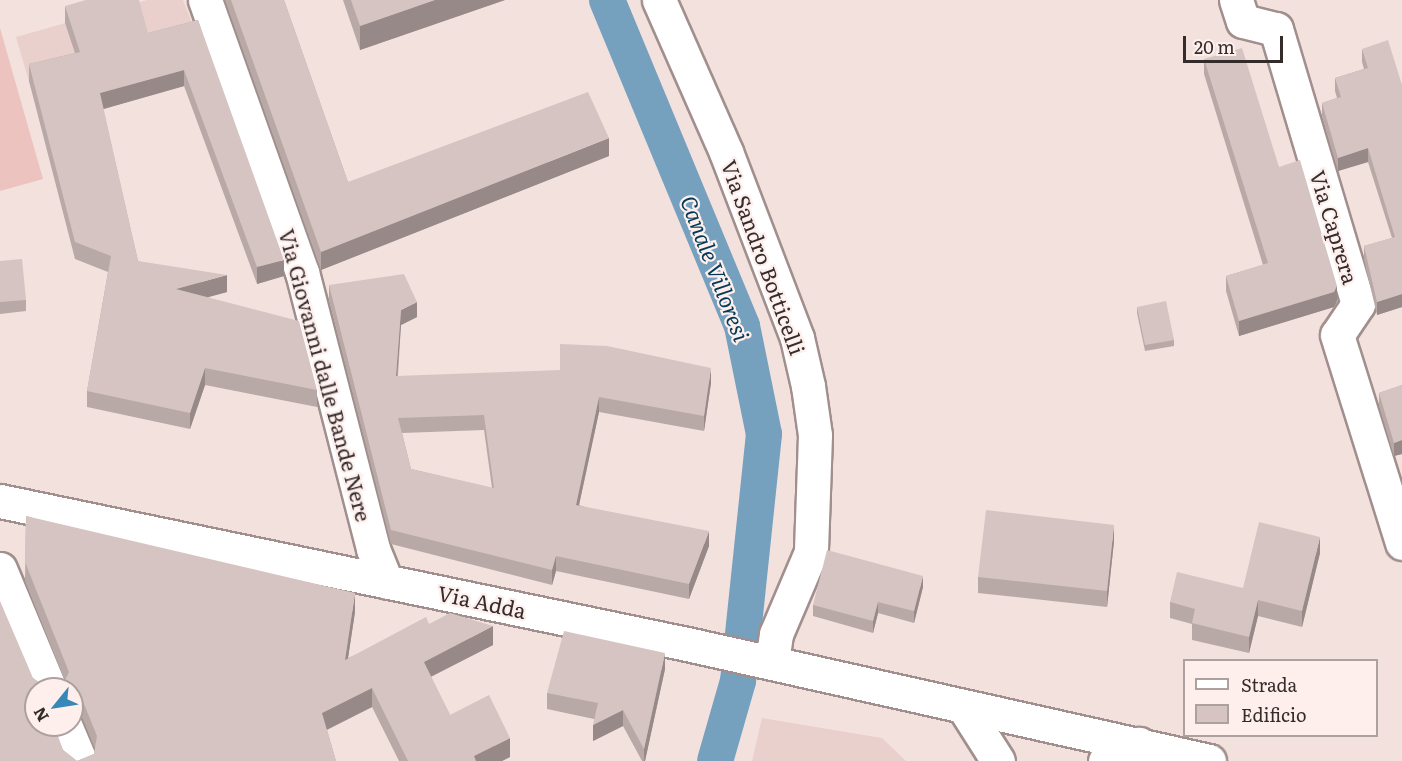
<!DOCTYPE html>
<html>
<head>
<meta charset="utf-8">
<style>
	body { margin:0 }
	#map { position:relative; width:1402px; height:761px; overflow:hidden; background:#f3e1de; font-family:Literata,serif }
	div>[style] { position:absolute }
	.built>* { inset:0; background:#ead0cd }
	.green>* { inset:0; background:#ecc3bf }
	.canal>* { height:36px; margin:-18px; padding:0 18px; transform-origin:18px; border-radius:18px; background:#75a0be }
	.roads { filter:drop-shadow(2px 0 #a18f8d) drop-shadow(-2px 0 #a18f8d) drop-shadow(0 2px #a18f8d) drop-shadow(0 -2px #a18f8d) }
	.minor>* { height:33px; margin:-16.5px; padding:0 16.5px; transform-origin:16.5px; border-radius:16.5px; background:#fff }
	.major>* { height:33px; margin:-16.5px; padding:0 16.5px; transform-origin:16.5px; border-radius:16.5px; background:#fff }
	.wall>* { inset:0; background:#b8a9a7 }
	.shaded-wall>* { inset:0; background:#968988 }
	.building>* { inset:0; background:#d6c4c2 }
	span { translate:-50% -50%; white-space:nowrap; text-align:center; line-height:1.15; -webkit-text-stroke:4.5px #feefed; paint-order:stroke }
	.street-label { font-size:21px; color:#332c2b }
	.water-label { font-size:22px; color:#003a58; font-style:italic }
	.legend { position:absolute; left:1183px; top:659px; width:195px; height:78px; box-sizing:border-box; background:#feefed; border:2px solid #ada19f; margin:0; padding:8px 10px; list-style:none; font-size:18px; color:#332c2b }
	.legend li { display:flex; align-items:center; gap:12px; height:30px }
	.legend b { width:30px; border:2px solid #ada19f }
	.north { position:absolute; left:24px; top:677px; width:60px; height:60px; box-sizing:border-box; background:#feefed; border:2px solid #ada19f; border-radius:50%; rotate:240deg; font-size:16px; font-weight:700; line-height:24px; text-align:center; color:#332c2b }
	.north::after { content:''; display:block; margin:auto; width:21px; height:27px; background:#3788b9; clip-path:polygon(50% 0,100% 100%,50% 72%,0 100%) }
	.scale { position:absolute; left:1183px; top:36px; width:100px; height:27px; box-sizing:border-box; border:3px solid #332c2b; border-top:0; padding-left:8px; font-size:18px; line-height:21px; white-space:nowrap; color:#332c2b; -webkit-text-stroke:4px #feefed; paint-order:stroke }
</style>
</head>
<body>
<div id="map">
	<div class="built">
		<i style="clip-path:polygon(147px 0,183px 0,214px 78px,42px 126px,16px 37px)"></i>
		<i style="clip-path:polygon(762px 718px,882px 738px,906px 761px,752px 761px)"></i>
	</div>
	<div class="green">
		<i style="clip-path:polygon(0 28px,43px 179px,0 191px)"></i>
	</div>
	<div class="canal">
		<i style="left:607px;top:0;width:353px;rotate:67.5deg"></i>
		<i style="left:742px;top:326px;width:110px;rotate:78.5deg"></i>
		<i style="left:764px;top:434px;width:248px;rotate:96deg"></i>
		<i style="left:738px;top:681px;width:83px;rotate:106deg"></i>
	</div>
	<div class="roads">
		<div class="minor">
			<i style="left:205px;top:0;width:289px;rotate:70.4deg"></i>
			<i style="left:302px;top:272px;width:286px;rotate:75.6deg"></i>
			<i style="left:373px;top:549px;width:35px;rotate:68deg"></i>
			<i style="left:659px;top:0;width:166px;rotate:66.2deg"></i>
			<i style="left:726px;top:152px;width:199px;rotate:69.1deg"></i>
			<i style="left:797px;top:338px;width:49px;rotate:77.1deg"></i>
			<i style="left:808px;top:386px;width:49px;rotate:81.9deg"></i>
			<i style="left:815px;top:435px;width:117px;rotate:92deg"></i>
			<i style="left:811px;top:552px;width:89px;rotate:113.1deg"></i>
			<i style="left:776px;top:634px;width:29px;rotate:98deg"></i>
			<i style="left:1236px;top:0;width:22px;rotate:72deg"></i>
			<i style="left:1243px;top:21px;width:34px;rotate:14deg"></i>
			<i style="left:1276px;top:29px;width:287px;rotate:73.4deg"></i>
			<i style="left:1358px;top:304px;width:37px;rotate:124deg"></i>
			<i style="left:1337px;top:335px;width:218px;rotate:72.6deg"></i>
			<i style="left:0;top:569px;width:130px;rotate:67.4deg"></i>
			<i style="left:963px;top:706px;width:65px;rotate:57.5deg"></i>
			<i style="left:65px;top:725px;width:39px;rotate:67deg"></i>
			<i style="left:1105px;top:761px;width:38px;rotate:-27deg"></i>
		</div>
		<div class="major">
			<i style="left:0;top:501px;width:702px;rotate:11.76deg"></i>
			<i style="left:687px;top:644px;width:535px;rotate:12.63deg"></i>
		</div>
	</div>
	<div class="wall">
		<i style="clip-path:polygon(225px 0,284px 0,348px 182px,609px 156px,321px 270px)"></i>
		<i style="clip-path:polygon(343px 0,505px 0,360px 50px)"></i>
		<i style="clip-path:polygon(65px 6px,148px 33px,198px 20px,284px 276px,257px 284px,184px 86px,103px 109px,138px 261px,227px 292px,208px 297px,317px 390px,317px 407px,205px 385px,190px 429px,87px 407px,87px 391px,108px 272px,75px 259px,29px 81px,29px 64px,75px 53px,65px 23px)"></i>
		<i style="clip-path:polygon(1362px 49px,1402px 85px,1402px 307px,1377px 315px,1364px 260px,1364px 246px,1392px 238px,1368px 162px,1338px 171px,1322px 116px,1322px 103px,1337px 98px,1335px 91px,1335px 78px,1364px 69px,1362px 62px)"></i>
		<i style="clip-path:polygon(1204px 59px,1279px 167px,1337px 301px,1334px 307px,1239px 336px,1226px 291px,1226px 276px,1263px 265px,1204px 74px)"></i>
		<i style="clip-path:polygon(0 261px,26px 300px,26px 311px,0 314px)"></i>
		<i style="clip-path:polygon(evenodd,329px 285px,417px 317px,401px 325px,398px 376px,711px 383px,704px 431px,599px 412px,579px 505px,709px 546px,689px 599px,556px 571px,552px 585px,391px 544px,329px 300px,329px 285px,484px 430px,492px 488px,411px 469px,402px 433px,484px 430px)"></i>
		<i style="clip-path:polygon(1137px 307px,1174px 340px,1174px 346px,1145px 351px,1137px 313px)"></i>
		<i style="clip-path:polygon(1402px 385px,1402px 454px,1394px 456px,1379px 406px,1379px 393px)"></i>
		<i style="clip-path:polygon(evenodd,26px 516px,355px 612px,348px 658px,429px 624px,493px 645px,431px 677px,450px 715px,510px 757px,502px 761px,399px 761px,372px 707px,327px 730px,336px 761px,0 761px,33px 678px,48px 689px,65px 681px,25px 581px,26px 516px,36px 689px,72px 689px,72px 710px,82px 717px,95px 749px,94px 754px,77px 761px,63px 750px,36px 689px)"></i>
		<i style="clip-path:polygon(1114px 541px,1107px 607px,978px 593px,978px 577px)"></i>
		<i style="clip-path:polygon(1320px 553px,1302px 627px,1258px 616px,1249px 653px,1192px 640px,1192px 624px,1170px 618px,1170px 602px,1243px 588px)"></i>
		<i style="clip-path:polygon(923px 587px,914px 623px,878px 613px,873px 633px,813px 616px,813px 605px)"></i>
		<i style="clip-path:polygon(665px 669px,645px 761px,642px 761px,623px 726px,593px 741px,594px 719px,547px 709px,547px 693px)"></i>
	</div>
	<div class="shaded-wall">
		<i style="clip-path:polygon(435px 0,505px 0,360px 50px,360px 26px)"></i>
		<i style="clip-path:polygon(184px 70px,184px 86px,100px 110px,100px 93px)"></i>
		<i style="clip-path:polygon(609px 138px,609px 156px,321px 270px,321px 252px)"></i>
		<i style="clip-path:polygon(1368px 148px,1368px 162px,1338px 171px,1338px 158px)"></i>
		<i style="clip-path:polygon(284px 260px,284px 276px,257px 284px,257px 267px)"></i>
		<i style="clip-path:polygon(227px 275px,227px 292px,176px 306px,176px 289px)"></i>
		<i style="clip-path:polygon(1337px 286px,1337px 301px,1334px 307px,1239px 336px,1239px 321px)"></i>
		<i style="clip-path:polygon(1402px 294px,1402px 307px,1377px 315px,1377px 302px)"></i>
		<i style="clip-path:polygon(417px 302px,417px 317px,401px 325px,396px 391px,396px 376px,401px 310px)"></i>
		<i style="clip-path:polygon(205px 368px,205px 385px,190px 429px,190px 413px)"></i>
		<i style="clip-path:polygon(711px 368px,711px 383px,704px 431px,704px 416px)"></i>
		<i style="clip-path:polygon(599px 397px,599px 412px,576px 519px,576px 505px)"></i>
		<i style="clip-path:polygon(1402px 440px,1402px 454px,1394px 456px,1394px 443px)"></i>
		<i style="clip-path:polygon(1114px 525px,1114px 541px,1107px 607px,1107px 591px)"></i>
		<i style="clip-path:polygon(709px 531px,709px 546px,689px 599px,689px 584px)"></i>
		<i style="clip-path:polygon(1320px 537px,1320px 553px,1302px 627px,1302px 611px)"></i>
		<i style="clip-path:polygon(556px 556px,556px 571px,552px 585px,552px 570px)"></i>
		<i style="clip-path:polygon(923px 576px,923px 587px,914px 623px,914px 611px)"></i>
		<i style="clip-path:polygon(355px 593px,355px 612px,345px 678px,345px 660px)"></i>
		<i style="clip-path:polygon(1258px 600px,1258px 616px,1249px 653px,1249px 637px)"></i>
		<i style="clip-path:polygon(878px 602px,878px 613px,873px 633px,873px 621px)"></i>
		<i style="clip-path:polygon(493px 626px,493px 645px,424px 680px,424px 662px)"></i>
		<i style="clip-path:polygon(665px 653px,665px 669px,645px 761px,644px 761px,644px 749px)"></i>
		<i style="clip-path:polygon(372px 688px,372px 707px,322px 732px,322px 713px)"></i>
		<i style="clip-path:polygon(623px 710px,623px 726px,593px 741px,593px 725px)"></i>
		<i style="clip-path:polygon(510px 738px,510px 757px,502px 761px,474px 761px,474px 756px)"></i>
	</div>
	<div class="building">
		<i style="clip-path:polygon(86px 0,139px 0,148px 33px,198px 20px,284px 260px,257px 267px,184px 70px,100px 93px,138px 261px,227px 275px,176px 289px,299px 321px,317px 390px,205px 368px,190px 413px,87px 391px,111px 256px,75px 242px,29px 64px,80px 52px,65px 6px)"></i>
		<i style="clip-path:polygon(231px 0,284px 0,348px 182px,588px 92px,609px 138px,321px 252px)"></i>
		<i style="clip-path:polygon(351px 0,435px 0,360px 26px)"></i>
		<i style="clip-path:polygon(1388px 40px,1402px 85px,1402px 294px,1377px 302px,1364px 246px,1395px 237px,1368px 148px,1338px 158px,1322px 103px,1341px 97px,1335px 78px,1368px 68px,1362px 49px)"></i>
		<i style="clip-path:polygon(1242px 48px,1279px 167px,1300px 160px,1337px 286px,1334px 292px,1239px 321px,1226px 276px,1268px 263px,1204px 59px)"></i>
		<i style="clip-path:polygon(22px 259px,26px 300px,0 302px,0 261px)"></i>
		<i style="clip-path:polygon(evenodd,404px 274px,417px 302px,401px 310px,396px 376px,560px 370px,560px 344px,607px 346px,711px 368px,704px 416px,599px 397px,576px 505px,709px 531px,689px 584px,556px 556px,552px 570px,391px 530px,329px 285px,404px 274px,484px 415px,494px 488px,411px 469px,398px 418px,484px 415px)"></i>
		<i style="clip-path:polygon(1166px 301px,1174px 340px,1145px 345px,1137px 307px)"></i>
		<i style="clip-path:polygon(1402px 385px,1402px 440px,1394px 443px,1379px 393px)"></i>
		<i style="clip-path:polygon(986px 510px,1114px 525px,1107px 591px,978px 577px)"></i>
		<i style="clip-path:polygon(evenodd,26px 516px,355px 593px,345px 660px,426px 617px,429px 624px,450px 613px,493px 626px,424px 662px,450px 715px,489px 695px,510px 738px,474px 756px,476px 761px,408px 761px,372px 688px,322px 713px,336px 761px,0 761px,0 601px,33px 678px,48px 689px,64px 682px,69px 672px,25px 562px,26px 516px,68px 688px,72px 689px,72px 691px,82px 699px,97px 736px,94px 754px,77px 761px,63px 750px,54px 725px,36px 725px,36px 689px,60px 689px,68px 688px)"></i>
		<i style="clip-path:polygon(1259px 522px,1320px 537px,1302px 611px,1258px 600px,1249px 637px,1192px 623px,1195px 609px,1170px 602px,1177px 572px,1243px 588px)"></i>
		<i style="clip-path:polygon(827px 550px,923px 576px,914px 611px,878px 602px,873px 621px,813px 605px)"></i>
		<i style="clip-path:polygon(564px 631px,665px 653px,644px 749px,623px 710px,593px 725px,598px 703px,547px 693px)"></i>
	</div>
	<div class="street-label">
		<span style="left:1335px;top:227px;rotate:73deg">Via Caprera</span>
		<span style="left:764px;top:257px;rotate:70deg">Via Sandro Botticelli</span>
		<span style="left:326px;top:375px;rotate:75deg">Via Giovanni dalle Bande Nere</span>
		<span style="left:482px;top:601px;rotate:12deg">Via Adda</span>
	</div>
	<div class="water-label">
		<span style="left:716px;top:268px;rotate:69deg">Canale Villoresi</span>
	</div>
	<ul class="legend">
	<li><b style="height:8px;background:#fff"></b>Strada</li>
	<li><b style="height:16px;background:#d6c4c2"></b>Edificio</li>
	</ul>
	<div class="north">N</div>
	<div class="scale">20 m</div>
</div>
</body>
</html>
